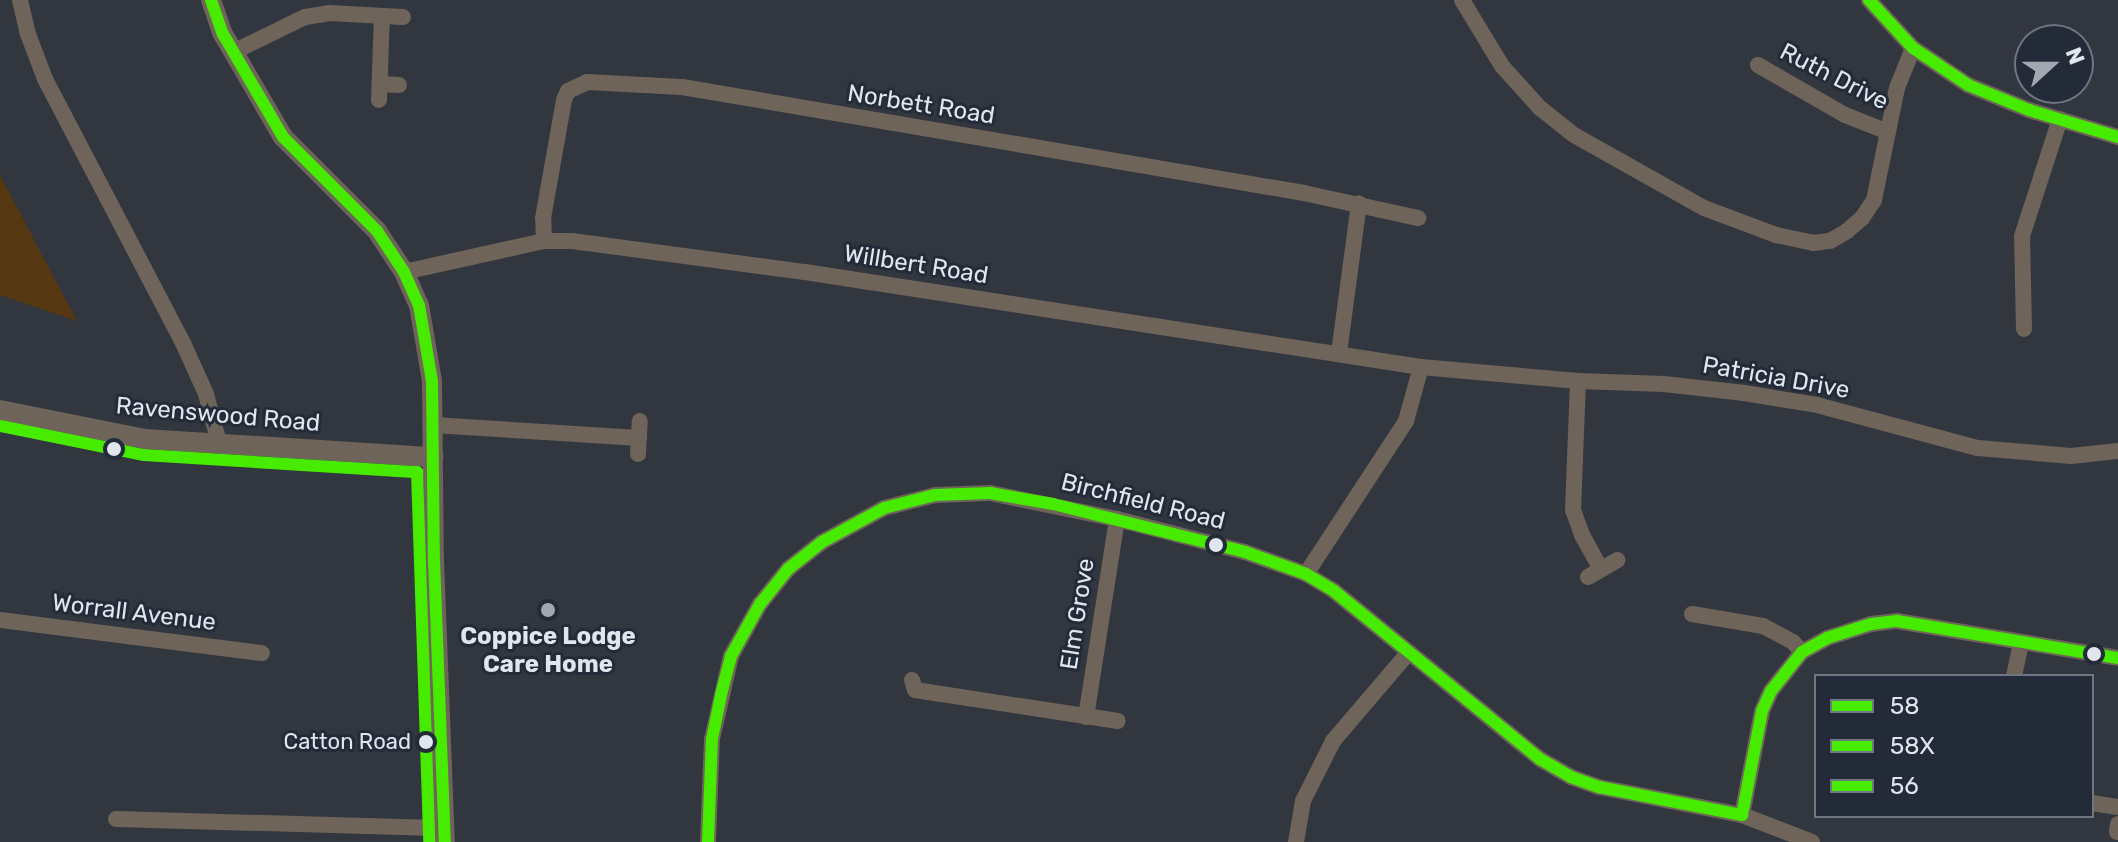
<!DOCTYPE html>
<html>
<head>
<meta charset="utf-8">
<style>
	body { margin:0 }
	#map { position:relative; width:2118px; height:842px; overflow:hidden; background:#32363e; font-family:Rubik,sans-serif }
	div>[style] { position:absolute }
	.green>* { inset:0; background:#553711 }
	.minor>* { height:16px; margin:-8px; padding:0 8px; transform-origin:8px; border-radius:8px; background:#6e645a }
	.tertiary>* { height:20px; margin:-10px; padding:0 10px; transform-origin:10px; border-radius:10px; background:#6e645a }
	.bus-1>* { height:12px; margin:-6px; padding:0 6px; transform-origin:6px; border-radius:6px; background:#46eb00 }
	.bus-2>* { height:12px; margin:-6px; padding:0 6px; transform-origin:6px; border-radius:6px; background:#46eb00 }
	.bus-3>* { height:12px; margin:-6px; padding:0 6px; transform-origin:6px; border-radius:6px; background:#46eb00 }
	.dots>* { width:22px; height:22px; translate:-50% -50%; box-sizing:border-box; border:4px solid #232b38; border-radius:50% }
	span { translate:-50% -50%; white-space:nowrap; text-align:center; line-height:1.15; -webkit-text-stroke:6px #232b38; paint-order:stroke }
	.bus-label { font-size:22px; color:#e0e5ee }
	.right { translate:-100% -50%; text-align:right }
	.street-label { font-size:24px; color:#e0e5ee }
	.poi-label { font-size:24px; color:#e0e5ee; font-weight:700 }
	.legend { position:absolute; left:1814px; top:674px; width:280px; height:144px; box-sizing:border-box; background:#232b38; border:2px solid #6f7581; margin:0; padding:10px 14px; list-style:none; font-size:24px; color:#e0e5ee }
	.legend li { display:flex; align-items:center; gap:16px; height:40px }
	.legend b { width:40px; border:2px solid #6f7581 }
	.north { position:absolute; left:2014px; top:24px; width:80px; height:80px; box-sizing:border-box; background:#232b38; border:2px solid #6f7581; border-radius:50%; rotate:69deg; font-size:22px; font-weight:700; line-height:32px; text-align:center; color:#e0e5ee }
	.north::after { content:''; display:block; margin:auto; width:28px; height:36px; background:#a3a8b0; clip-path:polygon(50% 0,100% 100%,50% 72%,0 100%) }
</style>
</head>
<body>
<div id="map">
	<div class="green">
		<i style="clip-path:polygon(0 175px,77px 321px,0 295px)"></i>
	</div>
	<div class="minor">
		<i style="left:20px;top:0;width:35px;rotate:77deg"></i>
		<i style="left:28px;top:34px;width:48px;rotate:69.3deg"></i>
		<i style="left:45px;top:79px;width:298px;rotate:62.4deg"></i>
		<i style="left:183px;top:343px;width:56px;rotate:65.7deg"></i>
		<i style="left:206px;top:394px;width:51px;rotate:75.1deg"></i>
		<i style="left:1462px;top:0;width:77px;rotate:58.8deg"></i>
		<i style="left:1502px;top:66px;width:57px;rotate:47.9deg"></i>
		<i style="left:1540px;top:108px;width:43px;rotate:38.5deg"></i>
		<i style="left:1574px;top:135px;width:149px;rotate:29.3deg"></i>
		<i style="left:1704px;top:208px;width:77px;rotate:20.6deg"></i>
		<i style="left:1776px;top:235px;width:38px;rotate:12deg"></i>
		<i style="left:1813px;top:243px;width:17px;rotate:-7deg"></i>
		<i style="left:1830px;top:241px;width:20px;rotate:-30deg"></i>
		<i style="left:1847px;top:231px;width:20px;rotate:-41deg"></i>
		<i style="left:1862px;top:218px;width:22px;rotate:-56deg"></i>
		<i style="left:1874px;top:200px;width:114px;rotate:-78.4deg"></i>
		<i style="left:1897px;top:88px;width:43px;rotate:-68.2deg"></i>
		<i style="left:1869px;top:0;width:65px;rotate:47.5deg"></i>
		<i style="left:1913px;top:48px;width:66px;rotate:33.9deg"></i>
		<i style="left:1968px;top:85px;width:66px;rotate:22.3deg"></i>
		<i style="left:2029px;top:110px;width:93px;rotate:16.9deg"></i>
		<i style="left:233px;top:52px;width:80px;rotate:-25.9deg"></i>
		<i style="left:305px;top:17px;width:24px;rotate:-9deg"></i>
		<i style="left:329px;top:13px;width:74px;rotate:3.1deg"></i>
		<i style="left:1758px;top:65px;width:100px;rotate:29.9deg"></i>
		<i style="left:1845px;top:115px;width:46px;rotate:21.6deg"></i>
		<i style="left:380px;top:84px;width:19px;rotate:3deg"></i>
		<i style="left:379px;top:100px;width:84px;rotate:-88deg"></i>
		<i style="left:544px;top:241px;width:23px;rotate:-92deg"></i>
		<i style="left:543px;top:218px;width:120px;rotate:-79.9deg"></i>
		<i style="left:564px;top:100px;width:10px;rotate:-66deg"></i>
		<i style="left:568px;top:91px;width:21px;rotate:-25deg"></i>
		<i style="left:587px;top:82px;width:95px;rotate:3deg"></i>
		<i style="left:682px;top:87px;width:631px;rotate:9.67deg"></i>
		<i style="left:1304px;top:193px;width:117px;rotate:12.4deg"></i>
		<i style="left:404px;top:272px;width:143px;rotate:-12.5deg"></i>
		<i style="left:544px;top:241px;width:28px"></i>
		<i style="left:572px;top:241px;width:235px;rotate:7.6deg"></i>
		<i style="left:805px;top:272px;width:623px;rotate:8.77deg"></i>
		<i style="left:1421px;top:367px;width:158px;rotate:5.1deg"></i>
		<i style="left:1578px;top:381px;width:86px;rotate:2deg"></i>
		<i style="left:1664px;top:384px;width:81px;rotate:6.4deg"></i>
		<i style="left:1744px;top:393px;width:74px;rotate:9.3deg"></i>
		<i style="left:1817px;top:405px;width:167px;rotate:15deg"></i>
		<i style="left:1978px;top:448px;width:93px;rotate:4.9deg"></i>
		<i style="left:2071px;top:456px;width:47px;rotate:-6.1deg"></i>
		<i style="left:2024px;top:329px;width:93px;rotate:-91.2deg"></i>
		<i style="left:2022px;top:236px;width:123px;rotate:-72deg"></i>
		<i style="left:1339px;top:353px;width:151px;rotate:-82.4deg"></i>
		<i style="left:1578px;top:381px;width:129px;rotate:92.2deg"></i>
		<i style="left:1573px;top:510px;width:27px;rotate:70deg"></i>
		<i style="left:1582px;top:535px;width:39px;rotate:61deg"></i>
		<i style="left:433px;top:425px;width:206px;rotate:3.6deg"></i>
		<i style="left:638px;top:454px;width:33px;rotate:-87deg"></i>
		<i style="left:1306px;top:574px;width:183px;rotate:-56.8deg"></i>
		<i style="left:1406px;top:421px;width:56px;rotate:-74.5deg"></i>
		<i style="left:1588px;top:577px;width:34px;rotate:-30deg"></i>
		<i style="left:1692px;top:614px;width:72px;rotate:9.6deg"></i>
		<i style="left:1763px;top:626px;width:34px;rotate:28deg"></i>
		<i style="left:1793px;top:642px;width:13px;rotate:48deg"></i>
		<i style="left:0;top:620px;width:264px;rotate:7.2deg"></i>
		<i style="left:2014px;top:676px;width:35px;rotate:-78deg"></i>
		<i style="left:912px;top:680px;width:10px;rotate:73deg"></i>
		<i style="left:915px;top:690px;width:205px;rotate:8.7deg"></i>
		<i style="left:1086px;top:717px;width:200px;rotate:-81.1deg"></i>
		<i style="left:2092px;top:803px;width:26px;rotate:9deg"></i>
		<i style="left:1742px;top:815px;width:106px;rotate:-79.1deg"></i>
		<i style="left:1762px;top:711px;width:22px;rotate:-66deg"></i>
		<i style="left:1771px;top:691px;width:50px;rotate:-51.5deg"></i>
		<i style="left:1802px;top:652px;width:29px;rotate:-29deg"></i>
		<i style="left:1827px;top:638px;width:46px;rotate:-17.7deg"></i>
		<i style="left:1871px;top:624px;width:26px;rotate:-7deg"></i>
		<i style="left:1897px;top:621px;width:224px;rotate:9.5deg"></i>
		<i style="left:116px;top:819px;width:329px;rotate:1.6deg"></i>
		<i style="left:2117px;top:832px;width:8px;rotate:-83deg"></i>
		<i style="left:708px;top:842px;width:103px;rotate:-87.8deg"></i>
		<i style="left:712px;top:739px;width:85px;rotate:-77.1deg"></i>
		<i style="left:731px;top:656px;width:60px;rotate:-60.9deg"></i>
		<i style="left:760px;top:604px;width:45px;rotate:-51.3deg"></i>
		<i style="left:788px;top:569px;width:43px;rotate:-38.5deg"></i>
		<i style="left:822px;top:542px;width:71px;rotate:-28.7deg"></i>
		<i style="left:884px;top:508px;width:53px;rotate:-14.3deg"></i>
		<i style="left:935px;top:495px;width:55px;rotate:-2.1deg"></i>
		<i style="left:990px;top:493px;width:130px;rotate:11.6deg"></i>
		<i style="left:1117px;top:519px;width:132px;rotate:14.5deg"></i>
		<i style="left:1245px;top:552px;width:65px;rotate:19.8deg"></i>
		<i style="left:1306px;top:574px;width:33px;rotate:31deg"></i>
		<i style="left:1334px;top:591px;width:266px;rotate:39.2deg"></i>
		<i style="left:1540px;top:759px;width:36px;rotate:30deg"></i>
		<i style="left:1571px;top:777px;width:30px;rotate:20deg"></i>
		<i style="left:1599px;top:787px;width:146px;rotate:11.1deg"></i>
		<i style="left:1742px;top:815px;width:75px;rotate:21.1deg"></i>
		<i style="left:1296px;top:842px;width:42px;rotate:-80.3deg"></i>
		<i style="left:1303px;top:801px;width:67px;rotate:-63.4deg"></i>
		<i style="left:1333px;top:741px;width:117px;rotate:-49.5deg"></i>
	</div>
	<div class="tertiary">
		<i style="left:211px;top:0;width:36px;rotate:71deg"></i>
		<i style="left:223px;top:34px;width:119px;rotate:59.8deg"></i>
		<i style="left:283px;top:137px;width:133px;rotate:45deg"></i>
		<i style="left:377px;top:231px;width:49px;rotate:56.6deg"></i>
		<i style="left:404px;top:272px;width:36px;rotate:66deg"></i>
		<i style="left:419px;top:305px;width:77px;rotate:80.3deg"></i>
		<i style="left:432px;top:381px;width:179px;rotate:89.4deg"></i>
		<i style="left:434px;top:560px;width:282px;rotate:87.8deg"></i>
		<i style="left:0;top:410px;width:148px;rotate:11.3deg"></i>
		<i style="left:145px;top:439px;width:289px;rotate:3.6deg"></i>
	</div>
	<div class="bus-1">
		<i style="left:1869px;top:0;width:65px;rotate:47.5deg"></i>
		<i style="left:1913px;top:48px;width:66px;rotate:33.9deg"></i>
		<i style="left:1968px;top:85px;width:66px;rotate:22.3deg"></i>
		<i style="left:2029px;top:110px;width:93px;rotate:16.9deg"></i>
		<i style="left:708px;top:842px;width:103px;rotate:-87.8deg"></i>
		<i style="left:712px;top:739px;width:45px;rotate:-78.4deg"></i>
		<i style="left:721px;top:695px;width:40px;rotate:-75.6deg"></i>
		<i style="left:731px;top:656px;width:60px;rotate:-60.9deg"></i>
		<i style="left:760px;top:604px;width:45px;rotate:-51.3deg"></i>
		<i style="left:788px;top:569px;width:43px;rotate:-38.5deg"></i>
		<i style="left:822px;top:542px;width:71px;rotate:-28.7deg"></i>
		<i style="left:884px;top:508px;width:53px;rotate:-14.3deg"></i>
		<i style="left:935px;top:495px;width:55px;rotate:-2.1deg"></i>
		<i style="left:990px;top:493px;width:64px;rotate:9.9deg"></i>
		<i style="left:1053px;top:504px;width:198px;rotate:14deg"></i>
		<i style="left:1245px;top:552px;width:65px;rotate:19.8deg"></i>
		<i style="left:1306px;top:574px;width:33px;rotate:31deg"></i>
		<i style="left:1334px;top:591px;width:266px;rotate:39.2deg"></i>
		<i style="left:1540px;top:759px;width:36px;rotate:30deg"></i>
		<i style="left:1571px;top:777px;width:30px;rotate:20deg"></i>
		<i style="left:1599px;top:787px;width:146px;rotate:11.1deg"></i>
		<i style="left:1742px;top:815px;width:106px;rotate:-79.1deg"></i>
		<i style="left:1762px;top:711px;width:22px;rotate:-66deg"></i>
		<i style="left:1771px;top:691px;width:50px;rotate:-51.5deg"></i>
		<i style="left:1802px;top:652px;width:29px;rotate:-29deg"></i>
		<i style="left:1827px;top:638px;width:46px;rotate:-17.7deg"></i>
		<i style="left:1871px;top:624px;width:26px;rotate:-7deg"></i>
		<i style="left:1897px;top:621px;width:224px;rotate:9.5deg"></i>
	</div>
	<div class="bus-2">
		<i style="left:211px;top:0;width:36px;rotate:71deg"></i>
		<i style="left:223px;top:34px;width:119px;rotate:59.8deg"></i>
		<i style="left:283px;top:137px;width:133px;rotate:45deg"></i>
		<i style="left:377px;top:231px;width:49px;rotate:56.6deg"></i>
		<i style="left:404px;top:272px;width:36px;rotate:66deg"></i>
		<i style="left:419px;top:305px;width:77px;rotate:80.3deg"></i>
		<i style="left:432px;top:381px;width:179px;rotate:89.4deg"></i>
		<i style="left:434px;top:560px;width:282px;rotate:87.8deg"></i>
	</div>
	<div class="bus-3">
		<i style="left:0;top:426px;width:147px;rotate:11.4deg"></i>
		<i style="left:144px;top:455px;width:274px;rotate:3.6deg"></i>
		<i style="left:417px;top:472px;width:370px;rotate:88.1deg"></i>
	</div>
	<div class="dots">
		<i style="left:114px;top:449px;background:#e0e5ee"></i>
		<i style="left:1216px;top:545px;background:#e0e5ee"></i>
		<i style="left:548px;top:610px;background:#a3a8b0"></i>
		<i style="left:2094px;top:654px;background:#e0e5ee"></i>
		<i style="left:426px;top:742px;background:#e0e5ee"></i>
	</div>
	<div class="bus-label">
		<span class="right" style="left:411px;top:742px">Catton Road</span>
	</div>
	<div class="street-label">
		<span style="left:1834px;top:77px;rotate:27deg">Ruth Drive</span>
		<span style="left:921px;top:105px;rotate:9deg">Norbett Road</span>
		<span style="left:916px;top:265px;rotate:9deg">Willbert Road</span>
		<span style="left:1776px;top:378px;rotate:10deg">Patricia Drive</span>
		<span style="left:218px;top:415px;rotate:5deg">Ravenswood Road</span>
		<span style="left:1143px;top:502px;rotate:14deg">Birchfield Road</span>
		<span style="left:134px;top:613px;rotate:7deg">Worrall Avenue</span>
		<span style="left:1078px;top:614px;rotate:-81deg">Elm Grove</span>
	</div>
	<div class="poi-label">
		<span style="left:548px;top:651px">Coppice Lodge<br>Care Home</span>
	</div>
	<ul class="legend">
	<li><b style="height:10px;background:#46eb00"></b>58</li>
	<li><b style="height:10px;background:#46eb00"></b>58X</li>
	<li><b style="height:10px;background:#46eb00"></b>56</li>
	</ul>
	<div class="north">N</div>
</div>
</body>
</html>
